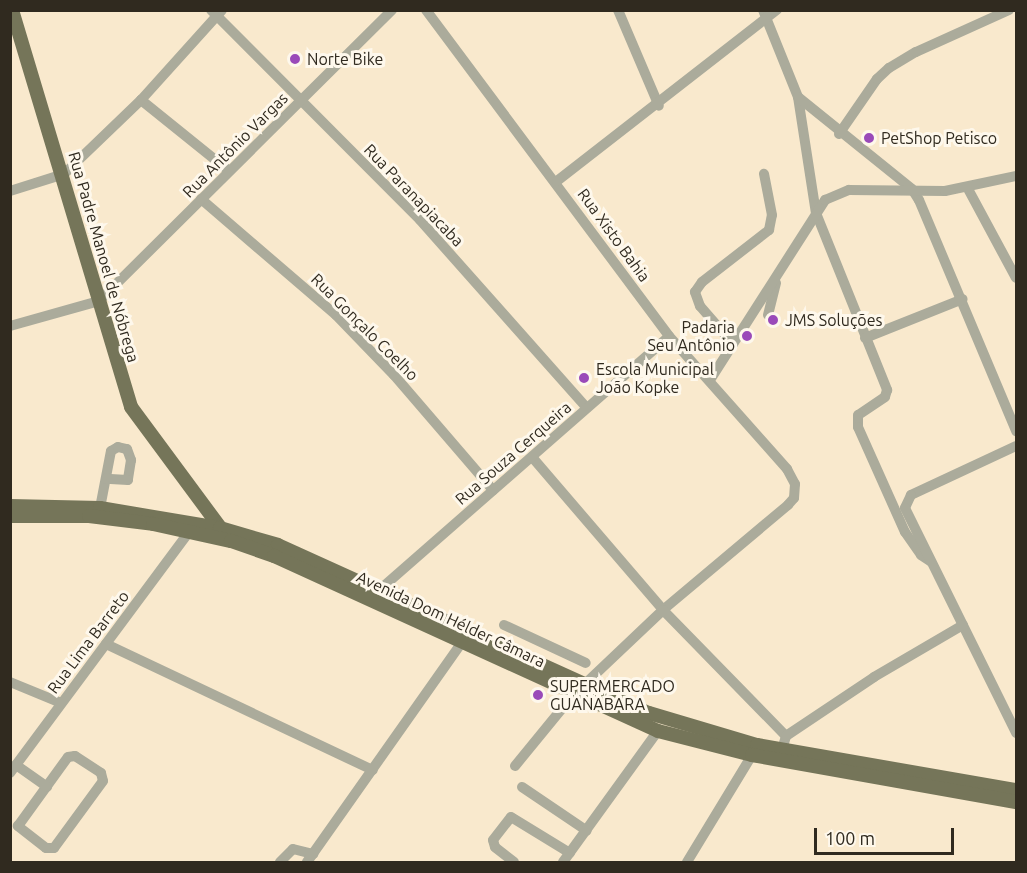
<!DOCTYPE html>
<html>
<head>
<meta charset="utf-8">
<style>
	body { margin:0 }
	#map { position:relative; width:1027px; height:873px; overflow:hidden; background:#f9e9cd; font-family:Ubuntu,sans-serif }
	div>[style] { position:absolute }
	.minor>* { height:10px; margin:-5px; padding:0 5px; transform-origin:5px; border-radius:5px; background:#abab9b }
	.major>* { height:14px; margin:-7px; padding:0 7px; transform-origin:7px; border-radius:7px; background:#757559 }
	.dots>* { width:16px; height:16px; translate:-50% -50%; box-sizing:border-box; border:3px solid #fef8ec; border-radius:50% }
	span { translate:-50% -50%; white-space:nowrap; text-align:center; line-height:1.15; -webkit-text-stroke:6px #fef8ec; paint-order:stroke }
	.poi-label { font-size:16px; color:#302a1f }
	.left { translate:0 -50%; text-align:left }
	.right { translate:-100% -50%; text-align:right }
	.street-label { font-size:16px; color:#302a1f }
	.frame { position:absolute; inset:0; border:12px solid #302a1f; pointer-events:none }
	.scale { position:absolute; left:814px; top:828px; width:140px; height:27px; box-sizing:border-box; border:3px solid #302a1f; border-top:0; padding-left:8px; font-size:18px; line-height:21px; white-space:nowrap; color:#302a1f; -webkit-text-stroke:4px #fef8ec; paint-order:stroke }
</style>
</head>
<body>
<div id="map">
	<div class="minor">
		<i style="left:211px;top:10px;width:296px;rotate:45.1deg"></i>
		<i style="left:420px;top:220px;width:251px;rotate:48.4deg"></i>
		<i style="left:426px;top:10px;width:407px;rotate:53.3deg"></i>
		<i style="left:669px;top:336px;width:178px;rotate:48.4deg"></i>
		<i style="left:787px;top:469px;width:17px;rotate:62deg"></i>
		<i style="left:795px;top:484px;width:14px;rotate:94deg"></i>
		<i style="left:794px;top:498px;width:9px;rotate:131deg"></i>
		<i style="left:788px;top:505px;width:163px;rotate:140deg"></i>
		<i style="left:663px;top:610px;width:110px;rotate:136.5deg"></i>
		<i style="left:618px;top:10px;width:104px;rotate:66.9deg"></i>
		<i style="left:763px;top:10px;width:94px;rotate:68.1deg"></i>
		<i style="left:798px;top:97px;width:117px;rotate:81.2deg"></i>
		<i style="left:816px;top:213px;width:191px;rotate:68.1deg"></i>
		<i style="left:887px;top:390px;width:7px;rotate:106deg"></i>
		<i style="left:885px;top:397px;width:32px;rotate:146deg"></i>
		<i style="left:858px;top:415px;width:12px;rotate:90deg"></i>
		<i style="left:858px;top:427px;width:115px;rotate:65.9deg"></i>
		<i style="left:905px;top:532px;width:28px;rotate:55deg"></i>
		<i style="left:921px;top:555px;width:11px;rotate:34deg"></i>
		<i style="left:798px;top:97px;width:146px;rotate:38.9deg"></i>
		<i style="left:912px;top:189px;width:13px;rotate:58deg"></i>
		<i style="left:919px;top:200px;width:251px;rotate:67.2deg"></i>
		<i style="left:141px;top:100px;width:113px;rotate:38.9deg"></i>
		<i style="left:839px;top:134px;width:67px;rotate:-55.4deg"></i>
		<i style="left:877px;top:79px;width:16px;rotate:-43deg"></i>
		<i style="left:889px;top:68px;width:31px;rotate:-31deg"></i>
		<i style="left:916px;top:52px;width:102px;rotate:-24.3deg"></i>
		<i style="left:557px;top:181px;width:279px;rotate:-37.9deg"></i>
		<i style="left:967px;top:187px;width:103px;rotate:61.7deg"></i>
		<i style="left:10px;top:191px;width:57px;rotate:-17.5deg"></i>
		<i style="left:64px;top:174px;width:107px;rotate:-43.9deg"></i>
		<i style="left:141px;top:100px;width:121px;rotate:-48deg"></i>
		<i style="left:201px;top:199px;width:178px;rotate:40.7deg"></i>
		<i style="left:336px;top:315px;width:83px;rotate:46deg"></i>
		<i style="left:394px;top:375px;width:152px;rotate:49.3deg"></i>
		<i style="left:768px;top:315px;width:33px;rotate:-76deg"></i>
		<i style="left:10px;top:326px;width:92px;rotate:-15.7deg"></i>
		<i style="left:99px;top:301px;width:413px;rotate:-44.8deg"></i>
		<i style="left:865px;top:338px;width:105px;rotate:-21.7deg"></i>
		<i style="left:733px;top:344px;width:50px;rotate:-131deg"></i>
		<i style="left:700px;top:306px;width:15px;rotate:-110deg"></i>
		<i style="left:695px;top:292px;width:12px;rotate:-55deg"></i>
		<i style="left:702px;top:282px;width:85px;rotate:-37.8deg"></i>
		<i style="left:769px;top:230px;width:15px;rotate:-79deg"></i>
		<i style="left:772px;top:215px;width:42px;rotate:-101deg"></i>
		<i style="left:710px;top:380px;width:214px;rotate:-57.4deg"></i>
		<i style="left:825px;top:200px;width:26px;rotate:-23deg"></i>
		<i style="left:849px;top:190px;width:96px;rotate:0.6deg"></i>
		<i style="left:945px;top:191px;width:73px;rotate:-11.9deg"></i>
		<i style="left:1016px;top:446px;width:116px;rotate:155deg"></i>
		<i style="left:911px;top:495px;width:14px;rotate:115deg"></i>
		<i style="left:905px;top:508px;width:251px;rotate:63.7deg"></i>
		<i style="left:532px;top:457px;width:201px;rotate:49.4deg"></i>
		<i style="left:663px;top:610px;width:176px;rotate:45.7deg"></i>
		<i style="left:100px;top:508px;width:58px;rotate:-79.1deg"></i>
		<i style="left:111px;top:451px;width:8px;rotate:-30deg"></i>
		<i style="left:118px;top:447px;width:9px;rotate:13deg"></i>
		<i style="left:127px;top:449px;width:12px;rotate:70deg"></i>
		<i style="left:131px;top:460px;width:20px;rotate:99deg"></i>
		<i style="left:128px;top:480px;width:22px;rotate:-177deg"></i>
		<i style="left:377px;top:592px;width:388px;rotate:-41.2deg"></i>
		<i style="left:504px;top:625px;width:90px;rotate:24.9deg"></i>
		<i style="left:106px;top:644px;width:295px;rotate:25.3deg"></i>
		<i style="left:10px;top:682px;width:55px;rotate:22.4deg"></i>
		<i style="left:784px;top:743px;width:7px;rotate:-74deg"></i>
		<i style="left:786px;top:736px;width:106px;rotate:-33.8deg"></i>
		<i style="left:874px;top:677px;width:103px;rotate:-30.3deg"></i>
		<i style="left:75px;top:756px;width:31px;rotate:33deg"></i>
		<i style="left:101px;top:773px;width:8px;rotate:76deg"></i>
		<i style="left:103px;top:781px;width:83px;rotate:126.2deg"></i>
		<i style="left:54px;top:848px;width:8px;rotate:180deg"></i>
		<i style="left:46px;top:848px;width:36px;rotate:-142deg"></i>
		<i style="left:18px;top:826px;width:85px;rotate:-54.1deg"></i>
		<i style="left:68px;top:757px;width:7px;rotate:-8deg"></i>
		<i style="left:16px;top:765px;width:38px;rotate:35deg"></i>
		<i style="left:515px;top:766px;width:93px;rotate:-50.7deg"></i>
		<i style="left:10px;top:773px;width:302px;rotate:-53.4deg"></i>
		<i style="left:522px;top:787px;width:78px;rotate:34.1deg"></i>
		<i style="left:280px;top:862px;width:18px;rotate:-45deg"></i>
		<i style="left:293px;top:849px;width:21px;rotate:14deg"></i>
		<i style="left:307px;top:862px;width:269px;rotate:-54.8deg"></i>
		<i style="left:514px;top:862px;width:24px;rotate:-142deg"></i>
		<i style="left:495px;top:847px;width:7px;rotate:-106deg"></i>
		<i style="left:493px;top:840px;width:29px;rotate:-52deg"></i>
		<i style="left:511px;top:817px;width:69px;rotate:31.4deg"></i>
		<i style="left:563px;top:862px;width:162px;rotate:-54.1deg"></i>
		<i style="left:687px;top:862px;width:131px;rotate:-58.7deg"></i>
	</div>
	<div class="major">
		<i style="left:12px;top:10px;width:414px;rotate:73.3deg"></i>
		<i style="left:131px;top:407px;width:153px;rotate:53.5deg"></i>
		<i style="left:10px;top:506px;width:90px;rotate:1.3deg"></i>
		<i style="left:100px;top:508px;width:122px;rotate:9.5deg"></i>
		<i style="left:220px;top:528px;width:60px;rotate:16.3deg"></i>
		<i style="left:278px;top:545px;width:407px;rotate:24.4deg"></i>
		<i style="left:649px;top:713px;width:113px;rotate:16.5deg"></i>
		<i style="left:757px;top:745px;width:263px;rotate:9.9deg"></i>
		<i style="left:10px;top:516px;width:79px"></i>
		<i style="left:89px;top:516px;width:64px;rotate:7.1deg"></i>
		<i style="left:153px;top:524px;width:80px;rotate:12.3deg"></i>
		<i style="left:231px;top:541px;width:46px;rotate:19.2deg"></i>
		<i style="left:274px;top:556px;width:422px;rotate:24.5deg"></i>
		<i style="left:658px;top:731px;width:97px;rotate:14.3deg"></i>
		<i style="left:752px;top:755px;width:268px;rotate:10.1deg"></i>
	</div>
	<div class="dots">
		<i style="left:295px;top:59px;background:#9a4ab9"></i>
		<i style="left:869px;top:138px;background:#9a4ab9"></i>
		<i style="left:773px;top:320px;background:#9a4ab9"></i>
		<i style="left:747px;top:336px;background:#9a4ab9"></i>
		<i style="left:584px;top:378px;background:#9a4ab9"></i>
		<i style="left:538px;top:695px;background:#9a4ab9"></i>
	</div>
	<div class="poi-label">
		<span class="left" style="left:307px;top:59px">Norte Bike</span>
		<span class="left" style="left:881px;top:138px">PetShop Petisco</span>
		<span class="left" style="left:785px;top:320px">JMS Soluções</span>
		<span class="right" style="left:735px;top:336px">Padaria<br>Seu Antônio</span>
		<span class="left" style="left:596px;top:378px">Escola Municipal<br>João Kopke</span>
		<span class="left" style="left:550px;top:695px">SUPERMERCADO<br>GUANABARA</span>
	</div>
	<div class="street-label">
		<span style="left:235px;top:145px;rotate:-45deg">Rua Antônio Vargas</span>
		<span style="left:414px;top:195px;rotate:46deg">Rua Paranapiacaba</span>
		<span style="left:614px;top:235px;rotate:54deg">Rua Xisto Bahia</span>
		<span style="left:104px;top:257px;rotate:74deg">Rua Padre Manoel de Nóbrega</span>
		<span style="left:365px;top:327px;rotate:45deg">Rua Gonçalo Coelho</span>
		<span style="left:513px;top:453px;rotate:-41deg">Rua Souza Cerqueira</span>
		<span style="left:451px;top:619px;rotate:25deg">Avenida Dom Hélder Câmara</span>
		<span style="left:88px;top:642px;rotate:-53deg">Rua Lima Barreto</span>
	</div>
	<div class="frame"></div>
	<div class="scale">100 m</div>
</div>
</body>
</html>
